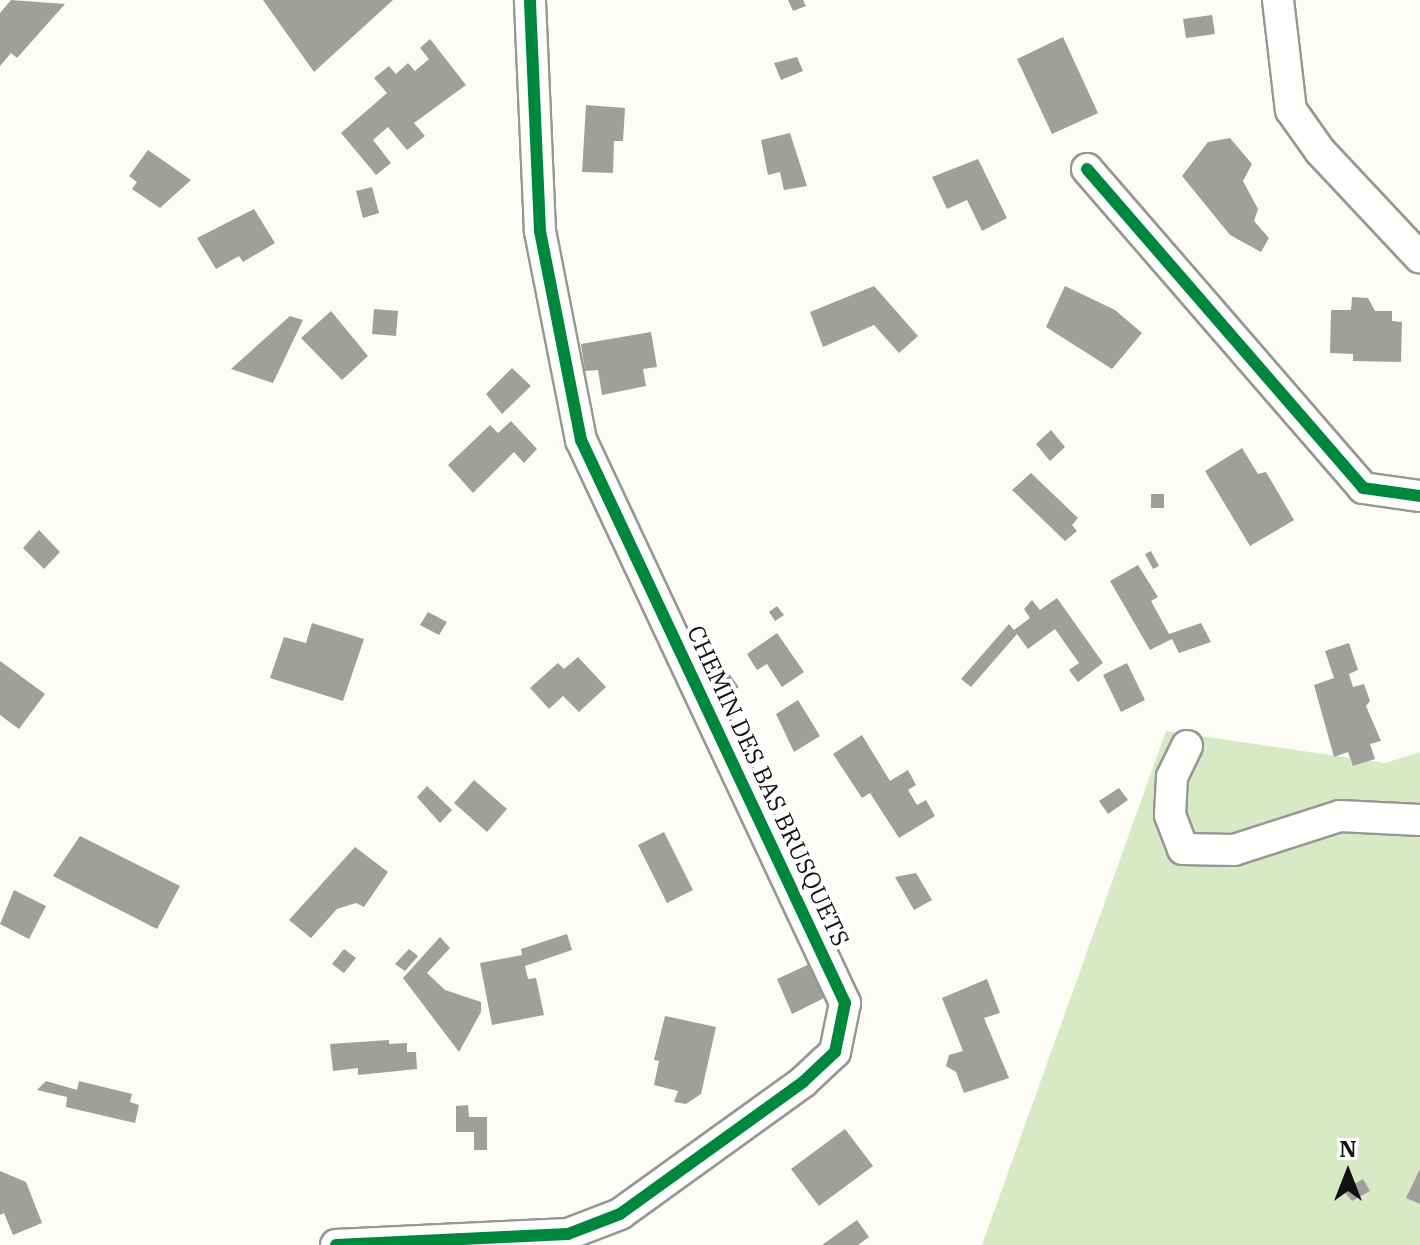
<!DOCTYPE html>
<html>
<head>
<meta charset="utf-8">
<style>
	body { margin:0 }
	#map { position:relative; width:1420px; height:1245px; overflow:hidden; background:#fdfcf7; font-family:"IBM Plex Serif",serif }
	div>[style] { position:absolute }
	.forest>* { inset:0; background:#d8eac5 }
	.building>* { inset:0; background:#a19f9c }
	.roads { filter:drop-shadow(2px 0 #979795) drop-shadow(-2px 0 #979795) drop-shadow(0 2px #979795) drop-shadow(0 -2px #979795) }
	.street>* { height:30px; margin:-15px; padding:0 15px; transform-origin:15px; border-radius:15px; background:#fffffe }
	.cycleway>* { height:12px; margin:-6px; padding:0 6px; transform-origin:6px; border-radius:6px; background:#00873e }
	span { translate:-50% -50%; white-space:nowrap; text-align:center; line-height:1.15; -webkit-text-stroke:8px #fff; paint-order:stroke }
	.street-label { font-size:24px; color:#111 }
	.north { position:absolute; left:1308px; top:1133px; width:80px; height:80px; -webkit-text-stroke:6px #fff; paint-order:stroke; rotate:0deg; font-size:22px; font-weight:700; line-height:32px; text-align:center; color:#111 }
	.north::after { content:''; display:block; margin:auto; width:28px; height:36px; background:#111; clip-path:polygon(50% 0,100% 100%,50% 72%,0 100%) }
</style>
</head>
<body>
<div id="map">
	<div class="forest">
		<i style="clip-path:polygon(1166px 731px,1385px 763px,1420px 752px,1420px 1245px,982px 1245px)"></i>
	</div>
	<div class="building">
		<i style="clip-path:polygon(11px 0,65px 4px,17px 58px,11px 53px,0 66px,0 13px)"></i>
		<i style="clip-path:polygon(263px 0,393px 0,314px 72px)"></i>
		<i style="clip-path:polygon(788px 0,803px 0,806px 6px,793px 11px)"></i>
		<i style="clip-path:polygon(1212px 15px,1215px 34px,1186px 38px,1183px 19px)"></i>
		<i style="clip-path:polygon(1063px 37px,1098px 113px,1052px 134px,1017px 59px)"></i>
		<i style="clip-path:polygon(430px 39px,466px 85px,414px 123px,425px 136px,407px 150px,388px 127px,373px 140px,391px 163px,376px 175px,341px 133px,387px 93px,374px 78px,389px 66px,396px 74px,408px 63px,415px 71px,429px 59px,420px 48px)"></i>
		<i style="clip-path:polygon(797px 57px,803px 71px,781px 80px,774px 63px)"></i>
		<i style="clip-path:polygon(586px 105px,625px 108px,623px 141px,614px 141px,613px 173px,582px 172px)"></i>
		<i style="clip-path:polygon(790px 133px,807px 186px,784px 190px,780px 172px,768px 175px,761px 140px)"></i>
		<i style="clip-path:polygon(1230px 138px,1252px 164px,1243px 181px,1258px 209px,1254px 221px,1269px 238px,1261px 252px,1230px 235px,1182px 176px,1208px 142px)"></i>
		<i style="clip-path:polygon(148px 150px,191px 180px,160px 208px,132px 189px,137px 182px,129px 176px)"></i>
		<i style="clip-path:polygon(978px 159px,1007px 218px,982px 231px,967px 200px,947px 209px,932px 177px)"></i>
		<i style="clip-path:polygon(372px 187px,379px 213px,363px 218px,356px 191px)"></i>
		<i style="clip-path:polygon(254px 209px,275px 243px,243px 262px,239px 256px,216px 269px,197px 238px)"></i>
		<i style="clip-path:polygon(874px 286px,918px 336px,899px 353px,874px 325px,823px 347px,810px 312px)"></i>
		<i style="clip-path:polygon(1065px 286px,1115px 310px,1142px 333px,1112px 369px,1046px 327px)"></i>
		<i style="clip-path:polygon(1352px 297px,1368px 298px,1375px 311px,1392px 311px,1392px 321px,1402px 322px,1401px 362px,1353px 361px,1353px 354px,1330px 353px,1331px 310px,1351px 310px)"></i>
		<i style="clip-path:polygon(374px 309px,398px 311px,396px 336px,372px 334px)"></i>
		<i style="clip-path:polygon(331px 311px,368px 356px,342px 380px,301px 338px)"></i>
		<i style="clip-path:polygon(290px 316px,303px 320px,273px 383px,231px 369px)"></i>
		<i style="clip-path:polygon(651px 332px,657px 367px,643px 369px,646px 386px,602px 395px,598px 370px,585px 371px,581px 344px)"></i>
		<i style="clip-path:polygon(512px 368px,531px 386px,502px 414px,486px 394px)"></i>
		<i style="clip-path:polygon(511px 421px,537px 449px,524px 463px,514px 452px,473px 493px,448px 465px,490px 425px,498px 433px)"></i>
		<i style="clip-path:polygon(1051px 430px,1065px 447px,1050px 461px,1036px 444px)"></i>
		<i style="clip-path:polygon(1242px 448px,1258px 474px,1266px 472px,1294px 520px,1250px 546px,1205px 471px)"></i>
		<i style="clip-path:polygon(1031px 473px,1078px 518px,1072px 525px,1077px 531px,1065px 541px,1012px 490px)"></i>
		<i style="clip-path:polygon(1151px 494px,1164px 494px,1164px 508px,1151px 508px)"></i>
		<i style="clip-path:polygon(39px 530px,60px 552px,44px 569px,23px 548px)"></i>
		<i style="clip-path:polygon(1151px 551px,1159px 566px,1153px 569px,1145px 554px)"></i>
		<i style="clip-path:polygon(1138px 565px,1158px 597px,1151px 601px,1169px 634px,1201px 623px,1211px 642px,1179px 653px,1172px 639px,1150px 650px,1110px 581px)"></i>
		<i style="clip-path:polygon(1057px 598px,1103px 663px,1078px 682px,1069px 670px,1079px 663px,1055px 629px,1028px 649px,1017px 634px,971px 687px,961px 679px,1009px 624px,1014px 630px,1030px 618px,1024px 609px,1032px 600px,1040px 610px)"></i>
		<i style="clip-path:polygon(777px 606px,784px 615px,775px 621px,769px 612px)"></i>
		<i style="clip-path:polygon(428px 612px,447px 622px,439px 635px,420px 625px)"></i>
		<i style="clip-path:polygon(312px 623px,364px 639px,343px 701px,270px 678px,284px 637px,306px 643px)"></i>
		<i style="clip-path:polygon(777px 633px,804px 672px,782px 687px,767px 664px,757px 670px,747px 654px)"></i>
		<i style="clip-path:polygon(1349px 643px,1358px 670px,1349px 674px,1353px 687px,1364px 684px,1370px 701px,1366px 706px,1381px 741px,1370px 744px,1375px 759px,1353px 766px,1348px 752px,1334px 757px,1314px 685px,1334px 678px,1325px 651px)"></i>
		<i style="clip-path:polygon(578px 657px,606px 687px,579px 712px,563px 696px,549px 709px,530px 688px,558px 663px,564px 669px)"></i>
		<i style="clip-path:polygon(0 661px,45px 694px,19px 729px,0 715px)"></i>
		<i style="clip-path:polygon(1127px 663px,1145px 700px,1121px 712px,1103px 675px)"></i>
		<i style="clip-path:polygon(728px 672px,739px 687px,720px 700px,712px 684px)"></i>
		<i style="clip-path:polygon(798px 700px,820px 736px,794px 752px,776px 714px)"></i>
		<i style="clip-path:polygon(862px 735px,890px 781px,908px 770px,916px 785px,908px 790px,917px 805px,926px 800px,935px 816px,899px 838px,870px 793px,862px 798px,833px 754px)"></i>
		<i style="clip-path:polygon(474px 780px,507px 809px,487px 832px,454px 803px)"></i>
		<i style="clip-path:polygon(427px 786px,452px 810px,440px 823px,417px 797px)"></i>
		<i style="clip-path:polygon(1119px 788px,1128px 800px,1108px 814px,1099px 801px)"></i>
		<i style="clip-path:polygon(664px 832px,693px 890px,667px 903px,638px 845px)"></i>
		<i style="clip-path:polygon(80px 836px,180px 886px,157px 929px,53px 876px)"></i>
		<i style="clip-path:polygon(355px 847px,388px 872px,364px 907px,356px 903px,337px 909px,311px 938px,289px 920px)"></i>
		<i style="clip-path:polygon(916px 873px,932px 900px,914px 910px,895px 877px)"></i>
		<i style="clip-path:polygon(14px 890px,46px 906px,29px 939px,0 924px)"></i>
		<i style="clip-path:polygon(567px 934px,572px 950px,525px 966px,528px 979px,536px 978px,544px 1015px,492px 1025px,480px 963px,522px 955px,521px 949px)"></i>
		<i style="clip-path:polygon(440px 937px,450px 948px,427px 973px,445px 990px,481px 1002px,481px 1012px,459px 1052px,403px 978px)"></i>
		<i style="clip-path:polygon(344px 949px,356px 958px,344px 973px,332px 964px)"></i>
		<i style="clip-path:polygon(409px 949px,418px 956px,405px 971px,395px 964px)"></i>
		<i style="clip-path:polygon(814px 962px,830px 995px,792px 1014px,777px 979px)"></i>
		<i style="clip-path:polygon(987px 979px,1000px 1013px,984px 1018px,1009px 1078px,964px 1093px,956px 1072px,946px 1066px,949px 1055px,963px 1051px,942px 998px)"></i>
		<i style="clip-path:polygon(665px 1016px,716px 1027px,701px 1094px,686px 1104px,674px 1102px,678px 1091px,654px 1085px,659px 1061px,654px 1060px)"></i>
		<i style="clip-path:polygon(389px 1040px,389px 1044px,407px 1043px,407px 1052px,416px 1052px,417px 1069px,358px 1075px,358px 1068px,333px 1071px,330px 1044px)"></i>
		<i style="clip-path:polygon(46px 1081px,77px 1090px,79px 1081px,132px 1094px,130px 1102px,139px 1105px,135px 1123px,66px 1107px,67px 1097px,37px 1090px)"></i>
		<i style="clip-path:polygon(468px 1105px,469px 1117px,487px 1117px,487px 1150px,474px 1150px,474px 1132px,456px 1132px,456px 1106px)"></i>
		<i style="clip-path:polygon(845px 1129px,873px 1166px,819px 1206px,791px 1169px)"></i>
		<i style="clip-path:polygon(1420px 1169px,1420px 1204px,1406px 1198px)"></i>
		<i style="clip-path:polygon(0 1171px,26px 1182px,42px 1223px,13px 1235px,4px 1213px,0 1215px)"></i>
		<i style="clip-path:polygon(1363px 1179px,1370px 1191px,1352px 1201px,1343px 1190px)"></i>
		<i style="clip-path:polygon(857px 1220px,869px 1237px,858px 1245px,822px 1245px)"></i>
	</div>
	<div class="roads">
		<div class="street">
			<i style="left:1278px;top:0;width:111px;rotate:83.3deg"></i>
			<i style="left:1291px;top:110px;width:50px;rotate:54.7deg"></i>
			<i style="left:1320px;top:151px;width:146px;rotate:46.9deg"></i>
			<i style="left:1087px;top:169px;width:422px;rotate:49.1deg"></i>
			<i style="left:1363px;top:488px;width:58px;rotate:8deg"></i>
			<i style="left:1187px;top:746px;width:34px;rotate:116deg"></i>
			<i style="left:1172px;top:777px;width:38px;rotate:93deg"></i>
			<i style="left:1170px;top:815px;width:36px;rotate:69deg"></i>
			<i style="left:1183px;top:849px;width:51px;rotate:1.1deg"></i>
			<i style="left:1234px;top:850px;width:111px;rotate:-17.8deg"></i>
			<i style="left:1340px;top:816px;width:80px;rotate:2.9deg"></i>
			<i style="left:336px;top:1245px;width:232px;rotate:-2.7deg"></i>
			<i style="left:568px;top:1234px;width:56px;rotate:-21deg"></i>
			<i style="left:620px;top:1214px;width:226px;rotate:-35.8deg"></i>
			<i style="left:803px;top:1082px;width:44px;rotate:-43.2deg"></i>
			<i style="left:835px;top:1052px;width:50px;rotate:-78.5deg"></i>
			<i style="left:845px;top:1003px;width:622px;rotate:-115.12deg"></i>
			<i style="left:581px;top:440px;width:213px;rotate:-101.1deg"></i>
			<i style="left:540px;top:231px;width:231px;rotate:-92.5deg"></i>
		</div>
	</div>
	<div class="cycleway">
		<i style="left:1087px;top:169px;width:422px;rotate:49.1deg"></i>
		<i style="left:1363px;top:488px;width:58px;rotate:8deg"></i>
		<i style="left:336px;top:1245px;width:232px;rotate:-2.7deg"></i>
		<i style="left:568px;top:1234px;width:56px;rotate:-21deg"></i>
		<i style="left:620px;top:1214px;width:226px;rotate:-35.8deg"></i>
		<i style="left:803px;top:1082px;width:44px;rotate:-43.2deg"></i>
		<i style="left:835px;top:1052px;width:50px;rotate:-78.5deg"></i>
		<i style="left:845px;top:1003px;width:622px;rotate:-115.12deg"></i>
		<i style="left:581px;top:440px;width:213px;rotate:-101.1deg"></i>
		<i style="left:540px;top:231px;width:231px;rotate:-92.5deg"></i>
	</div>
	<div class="street-label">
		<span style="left:768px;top:786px;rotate:65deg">CHEMIN DES BAS BRUSQUETS</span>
	</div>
	<div class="north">N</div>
</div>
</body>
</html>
